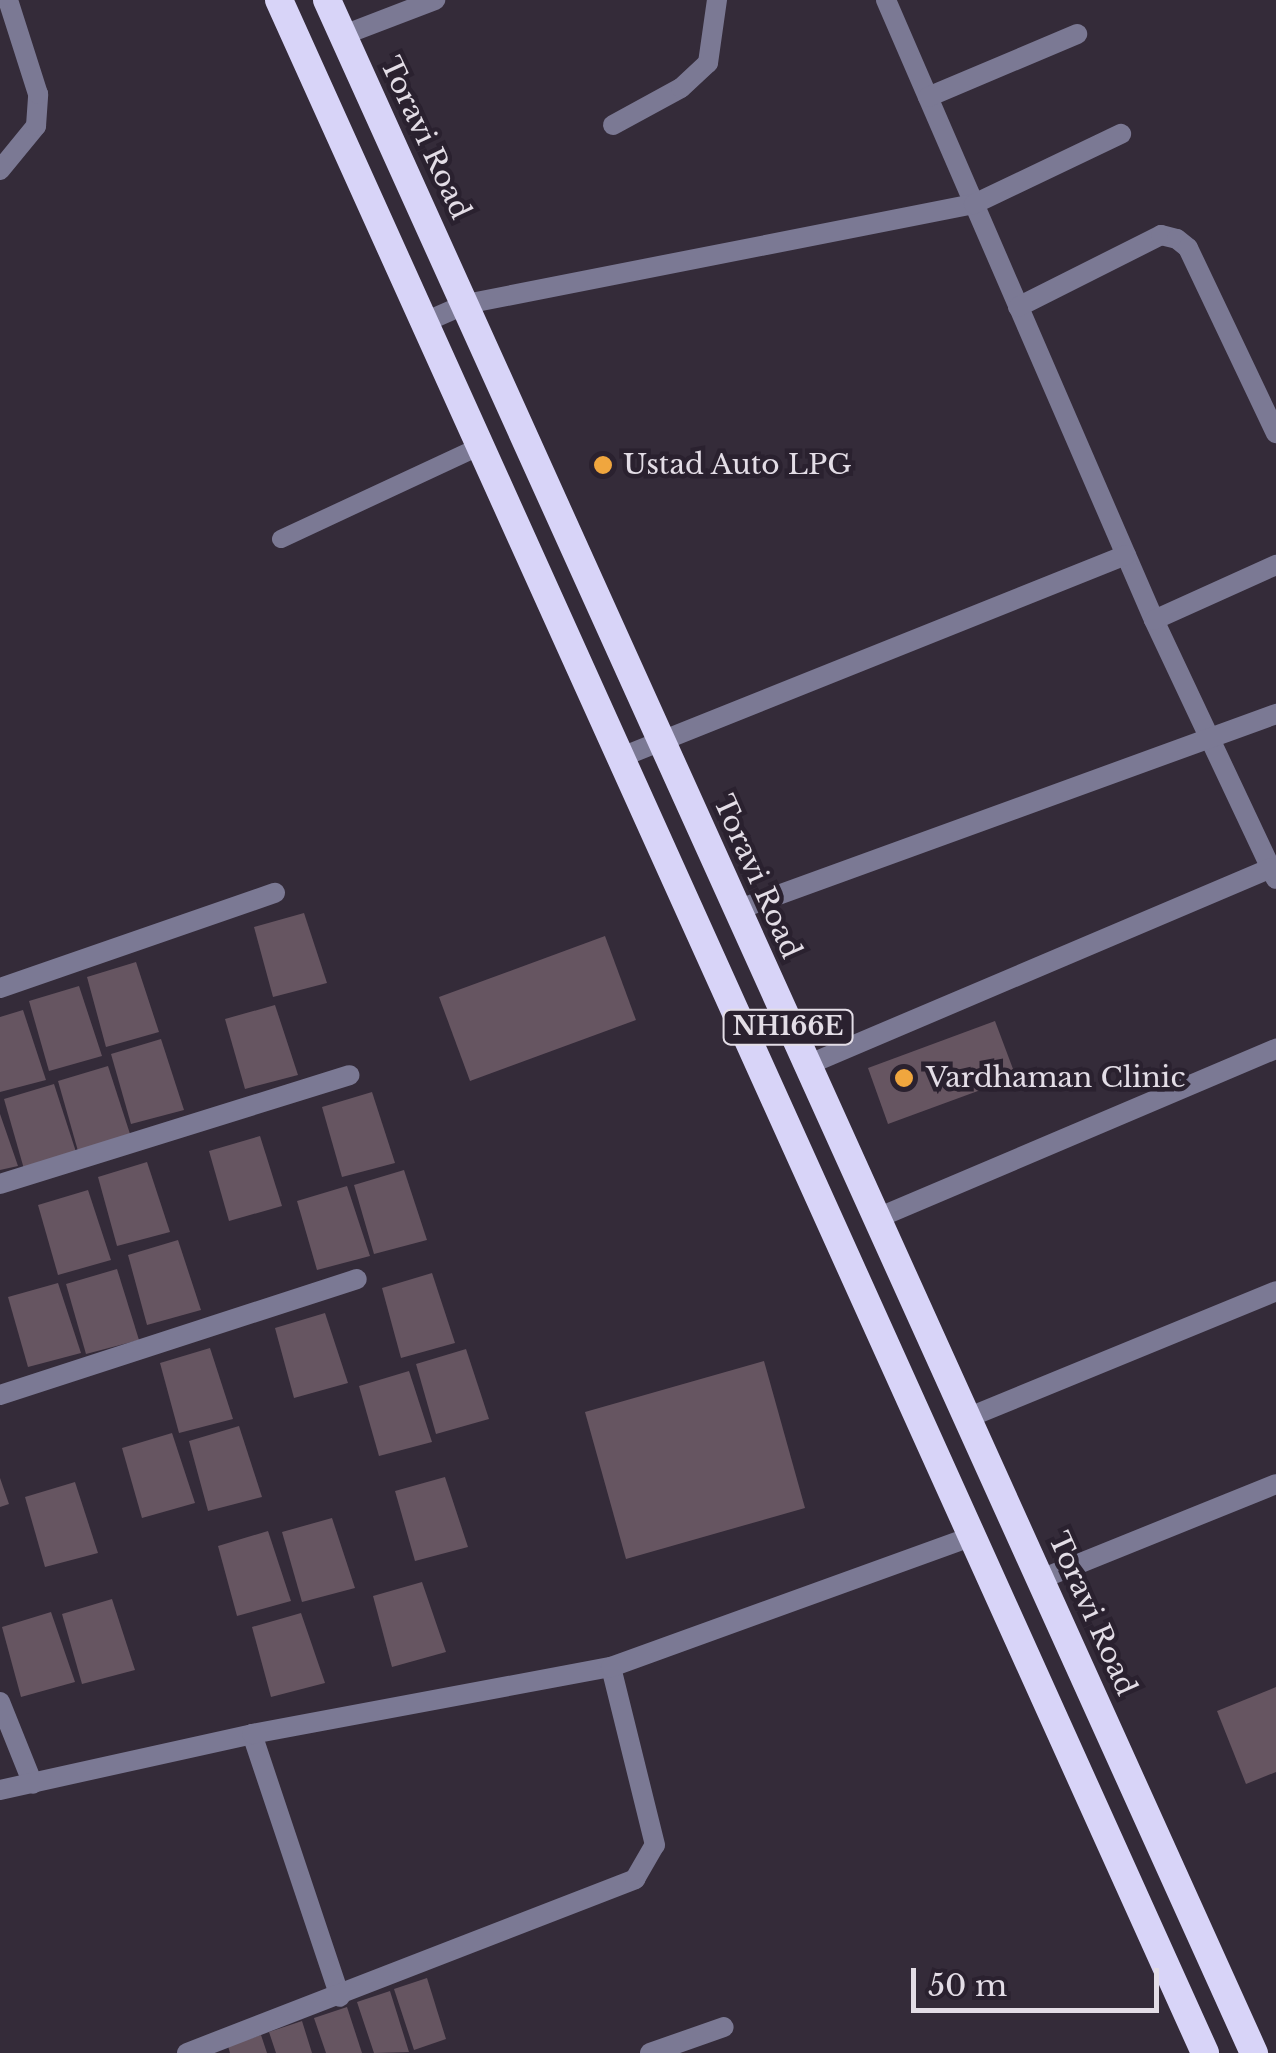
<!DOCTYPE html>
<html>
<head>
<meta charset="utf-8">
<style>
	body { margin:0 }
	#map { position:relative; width:1276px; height:2053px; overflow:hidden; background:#342b39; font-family:"Libre Baskerville",serif }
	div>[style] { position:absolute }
	.building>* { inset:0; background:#665561 }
	.service>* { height:18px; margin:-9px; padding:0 9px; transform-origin:9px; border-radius:9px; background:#7b7994 }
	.minor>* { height:20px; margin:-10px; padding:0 10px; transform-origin:10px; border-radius:10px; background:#7b7994 }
	.tertiary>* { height:20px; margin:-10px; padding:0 10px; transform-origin:10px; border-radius:10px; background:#7b7994 }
	.trunk>* { height:28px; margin:-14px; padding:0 14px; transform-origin:14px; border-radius:14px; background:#d8d4f8 }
	.dots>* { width:28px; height:28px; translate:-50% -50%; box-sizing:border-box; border:5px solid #2a212f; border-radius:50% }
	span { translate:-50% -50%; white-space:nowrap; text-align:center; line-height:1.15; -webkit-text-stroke:9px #2a212f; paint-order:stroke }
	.shield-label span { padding:2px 8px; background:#2a212f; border:2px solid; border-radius:8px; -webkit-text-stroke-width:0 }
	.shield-label { font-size:25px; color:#e3dde6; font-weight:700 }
	.street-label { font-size:28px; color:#e3dde6 }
	.poi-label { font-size:28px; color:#e3dde6 }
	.left { translate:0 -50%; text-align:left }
	.scale { position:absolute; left:911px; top:1968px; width:248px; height:45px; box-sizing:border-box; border:5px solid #e3dde6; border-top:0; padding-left:12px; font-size:30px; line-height:35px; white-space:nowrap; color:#e3dde6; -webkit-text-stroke:8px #2a212f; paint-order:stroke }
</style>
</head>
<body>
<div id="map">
	<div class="building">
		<i style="clip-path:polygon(304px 913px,327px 983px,273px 997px,254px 927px)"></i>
		<i style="clip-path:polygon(605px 936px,636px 1020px,470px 1081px,439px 997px)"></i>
		<i style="clip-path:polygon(136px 962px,159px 1032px,106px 1047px,87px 977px)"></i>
		<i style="clip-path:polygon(79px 986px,102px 1056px,49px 1071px,29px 1001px)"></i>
		<i style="clip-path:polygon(275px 1005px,298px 1075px,245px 1089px,225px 1019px)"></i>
		<i style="clip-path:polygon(23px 1010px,46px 1080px,0 1092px,0 1017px)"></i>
		<i style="clip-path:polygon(995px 1021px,1016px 1077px,888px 1124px,868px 1068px)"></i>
		<i style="clip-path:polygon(161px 1039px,184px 1110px,131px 1124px,111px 1054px)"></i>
		<i style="clip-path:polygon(108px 1066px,131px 1137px,78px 1151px,58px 1081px)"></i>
		<i style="clip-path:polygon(54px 1084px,77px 1155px,24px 1169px,4px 1099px)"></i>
		<i style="clip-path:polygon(372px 1092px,395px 1163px,342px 1177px,322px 1107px)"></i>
		<i style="clip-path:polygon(0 1114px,18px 1166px,0 1170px)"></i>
		<i style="clip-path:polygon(260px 1136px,282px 1206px,229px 1221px,209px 1151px)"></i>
		<i style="clip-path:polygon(147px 1162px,170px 1232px,117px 1246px,98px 1177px)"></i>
		<i style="clip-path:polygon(404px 1170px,427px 1240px,374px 1254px,354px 1185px)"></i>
		<i style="clip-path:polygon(347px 1186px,370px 1256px,317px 1270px,297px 1201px)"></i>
		<i style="clip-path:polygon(88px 1190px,111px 1260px,58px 1275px,38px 1205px)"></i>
		<i style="clip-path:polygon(178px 1240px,201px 1310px,147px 1325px,128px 1255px)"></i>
		<i style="clip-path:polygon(117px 1269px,139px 1340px,86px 1354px,66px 1284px)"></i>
		<i style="clip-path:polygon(432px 1273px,455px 1343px,401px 1358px,382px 1288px)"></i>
		<i style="clip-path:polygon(58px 1283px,81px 1353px,28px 1367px,8px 1297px)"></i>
		<i style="clip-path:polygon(325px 1313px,348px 1383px,294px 1398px,275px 1328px)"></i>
		<i style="clip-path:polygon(210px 1348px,233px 1419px,179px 1433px,160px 1363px)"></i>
		<i style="clip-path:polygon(466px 1349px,489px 1419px,436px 1434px,416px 1364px)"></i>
		<i style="clip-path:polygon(764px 1361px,805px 1508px,626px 1559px,585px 1412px)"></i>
		<i style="clip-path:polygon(409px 1371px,432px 1442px,379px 1456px,359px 1386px)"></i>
		<i style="clip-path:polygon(239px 1426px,262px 1497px,208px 1511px,189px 1441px)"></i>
		<i style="clip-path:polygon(172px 1433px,195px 1503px,142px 1518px,122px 1448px)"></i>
		<i style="clip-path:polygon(445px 1477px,468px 1547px,415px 1561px,395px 1491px)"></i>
		<i style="clip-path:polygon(0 1478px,9px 1504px,0 1507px)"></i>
		<i style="clip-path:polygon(75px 1482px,98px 1553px,45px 1567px,25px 1497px)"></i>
		<i style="clip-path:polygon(332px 1518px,355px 1588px,302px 1602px,282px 1532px)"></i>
		<i style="clip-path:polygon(268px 1531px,291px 1601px,237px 1616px,218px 1546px)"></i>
		<i style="clip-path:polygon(422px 1582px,446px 1652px,392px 1667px,373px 1596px)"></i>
		<i style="clip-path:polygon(112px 1599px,135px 1670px,82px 1684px,62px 1614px)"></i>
		<i style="clip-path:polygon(51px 1612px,75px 1682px,21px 1697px,2px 1627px)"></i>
		<i style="clip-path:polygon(301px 1613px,325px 1683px,271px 1697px,252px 1627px)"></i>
		<i style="clip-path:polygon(1276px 1687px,1276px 1772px,1246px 1784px,1217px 1711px)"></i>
		<i style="clip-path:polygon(427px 1978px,446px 2039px,414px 2050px,394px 1989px)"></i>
		<i style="clip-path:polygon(390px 1991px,409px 2052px,374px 2053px,357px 2002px)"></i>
		<i style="clip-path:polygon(347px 2007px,362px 2053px,326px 2053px,314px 2018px)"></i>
		<i style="clip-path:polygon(302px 2021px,312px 2053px,276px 2053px,269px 2032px)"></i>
		<i style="clip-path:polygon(261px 2035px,267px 2053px,230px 2053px,228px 2046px)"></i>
	</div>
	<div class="service">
		<i style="left:281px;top:539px;width:217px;rotate:-25deg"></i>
	</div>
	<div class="minor">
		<i style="left:886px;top:0;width:675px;rotate:66.62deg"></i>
		<i style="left:1154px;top:620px;width:286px;rotate:64.8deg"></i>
		<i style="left:341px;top:36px;width:101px;rotate:-21deg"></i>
		<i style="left:928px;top:97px;width:162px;rotate:-22.9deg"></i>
		<i style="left:613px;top:125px;width:77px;rotate:-28.6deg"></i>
		<i style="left:681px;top:88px;width:37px;rotate:-43deg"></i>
		<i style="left:708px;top:63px;width:64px;rotate:-81.9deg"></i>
		<i style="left:0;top:170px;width:57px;rotate:-50.7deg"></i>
		<i style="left:36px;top:126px;width:32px;rotate:-86deg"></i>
		<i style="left:38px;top:94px;width:99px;rotate:-107.7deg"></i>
		<i style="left:1018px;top:307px;width:160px;rotate:-26.7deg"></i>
		<i style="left:1161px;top:235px;width:16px;rotate:14deg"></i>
		<i style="left:1177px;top:239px;width:14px;rotate:39deg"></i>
		<i style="left:1188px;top:248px;width:205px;rotate:64.6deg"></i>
		<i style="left:425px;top:322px;width:45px;rotate:-23.7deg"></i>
		<i style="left:466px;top:304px;width:518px;rotate:-11.14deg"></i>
		<i style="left:974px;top:204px;width:163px;rotate:-25.5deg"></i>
		<i style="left:1154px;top:620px;width:134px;rotate:-24.3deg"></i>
		<i style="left:619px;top:758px;width:546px;rotate:-21.82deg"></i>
		<i style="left:737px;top:910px;width:574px;rotate:-19.98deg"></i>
		<i style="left:0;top:988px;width:291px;rotate:-19.1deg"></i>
		<i style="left:805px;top:1066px;width:506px;rotate:-23.02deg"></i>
		<i style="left:0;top:1184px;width:366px;rotate:-17.3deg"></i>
		<i style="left:875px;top:1219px;width:436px;rotate:-23deg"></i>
		<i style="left:0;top:1395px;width:375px;rotate:-18deg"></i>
		<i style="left:967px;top:1418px;width:334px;rotate:-22.3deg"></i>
		<i style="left:1041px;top:1579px;width:253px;rotate:-22deg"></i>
		<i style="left:0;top:1702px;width:88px;rotate:68.1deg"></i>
		<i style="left:252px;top:1734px;width:277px;rotate:71.5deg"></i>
		<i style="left:187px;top:2053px;width:481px;rotate:-21.2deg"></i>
		<i style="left:635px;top:1879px;width:39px;rotate:-60deg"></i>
		<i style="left:655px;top:1845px;width:183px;rotate:-103.9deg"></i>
		<i style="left:650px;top:2053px;width:78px;rotate:-19.4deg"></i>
	</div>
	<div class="tertiary">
		<i style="left:0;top:1790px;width:258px;rotate:-12.5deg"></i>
		<i style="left:252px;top:1734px;width:365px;rotate:-10.6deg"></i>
		<i style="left:611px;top:1667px;width:384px;rotate:-19.9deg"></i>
	</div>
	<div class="trunk">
		<i style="left:279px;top:0;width:2252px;rotate:65.72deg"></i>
		<i style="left:327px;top:0;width:2253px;rotate:65.7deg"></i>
	</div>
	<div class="dots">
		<i style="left:603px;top:465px;background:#f0a63e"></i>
		<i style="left:904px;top:1078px;background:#f0a63e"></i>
	</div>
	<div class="shield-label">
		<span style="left:788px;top:1027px">NH166E</span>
	</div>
	<div class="street-label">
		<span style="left:425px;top:138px;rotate:65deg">Toravi Road</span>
		<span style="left:757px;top:877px;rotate:66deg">Toravi Road</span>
		<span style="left:1092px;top:1614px;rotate:66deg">Toravi Road</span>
	</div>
	<div class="poi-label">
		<span class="left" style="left:623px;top:465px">Ustad Auto LPG</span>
		<span class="left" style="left:926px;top:1078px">Vardhaman Clinic</span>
	</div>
	<div class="scale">50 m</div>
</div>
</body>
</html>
